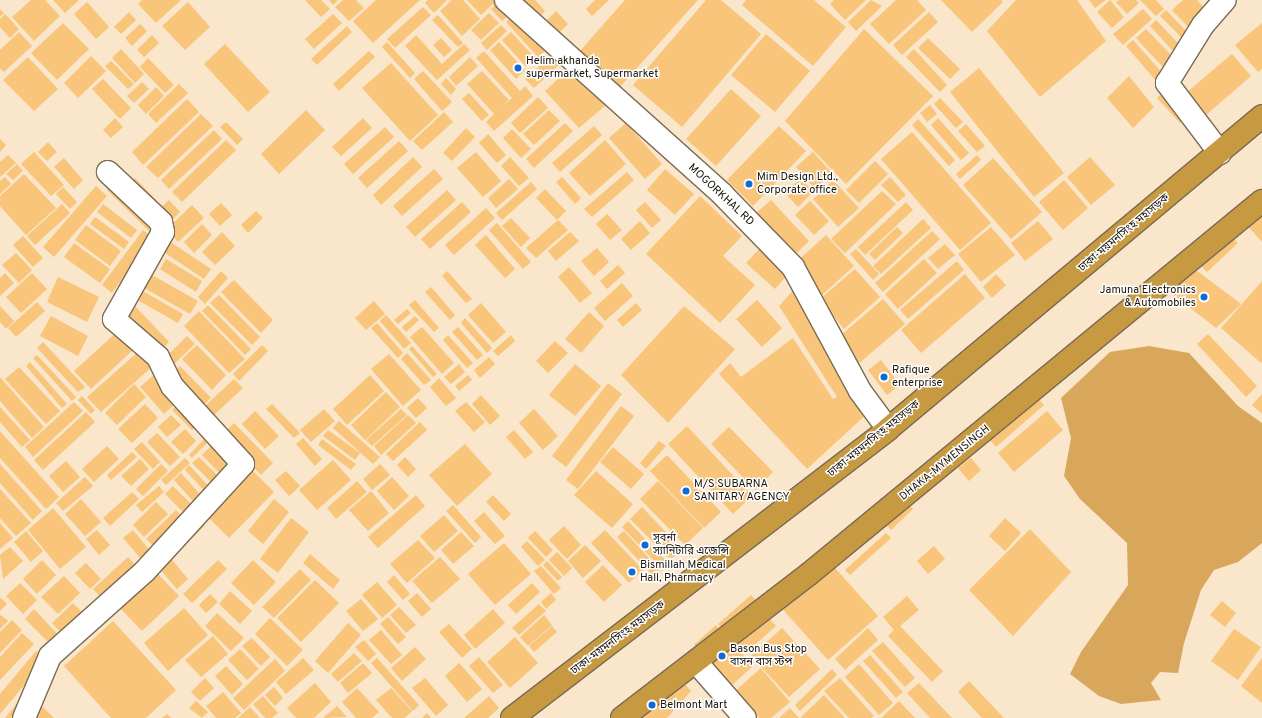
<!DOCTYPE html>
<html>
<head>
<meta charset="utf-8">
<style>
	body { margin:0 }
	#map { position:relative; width:1262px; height:718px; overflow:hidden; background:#f9e6cb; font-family:Overpass,"Noto Sans Bengali",sans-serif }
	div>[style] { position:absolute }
	.water>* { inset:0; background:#d8a75c }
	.building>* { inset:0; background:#f8c57a }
	.roads { filter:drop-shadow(1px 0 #7b6b53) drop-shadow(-1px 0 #7b6b53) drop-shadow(0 1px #7b6b53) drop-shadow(0 -1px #7b6b53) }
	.minor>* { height:22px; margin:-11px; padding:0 11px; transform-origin:11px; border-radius:11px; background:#fff }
	.trunk>* { height:22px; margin:-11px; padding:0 11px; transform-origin:11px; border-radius:11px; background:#c79a42 }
	.dots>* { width:11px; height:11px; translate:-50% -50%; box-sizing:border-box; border:2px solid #fff; border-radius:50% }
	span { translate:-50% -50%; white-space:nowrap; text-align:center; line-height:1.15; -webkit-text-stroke:3px #fff; paint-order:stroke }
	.poi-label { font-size:11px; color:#181208 }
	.left { translate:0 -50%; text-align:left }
	.right { translate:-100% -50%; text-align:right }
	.street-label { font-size:11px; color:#181208 }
</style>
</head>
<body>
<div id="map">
	<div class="water">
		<i style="clip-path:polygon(1149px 346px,1189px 353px,1238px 406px,1262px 423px,1262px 543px,1238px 562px,1214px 570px,1201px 590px,1184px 643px,1178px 673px,1160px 672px,1151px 683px,1161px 700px,1121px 704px,1099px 696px,1070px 674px,1081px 652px,1128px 585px,1127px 543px,1080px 499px,1064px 476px,1071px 438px,1061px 398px,1110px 352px)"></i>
	</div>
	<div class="building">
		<i style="clip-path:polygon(31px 0,45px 0,60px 16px,34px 41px,12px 17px)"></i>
		<i style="clip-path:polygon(53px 0,79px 0,65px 13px)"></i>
		<i style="clip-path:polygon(142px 0,181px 0,156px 23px,138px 4px)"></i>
		<i style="clip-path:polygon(305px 0,321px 0,330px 9px,321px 17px)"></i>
		<i style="clip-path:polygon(329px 0,338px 0,333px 5px)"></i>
		<i style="clip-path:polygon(343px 0,356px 0,364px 8px,349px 21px,335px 7px)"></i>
		<i style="clip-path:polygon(376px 0,420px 0,373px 43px,353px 21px)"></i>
		<i style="clip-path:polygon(428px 0,447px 0,434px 13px,425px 3px)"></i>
		<i style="clip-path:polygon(452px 0,463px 0,480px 19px,462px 36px,440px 11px)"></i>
		<i style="clip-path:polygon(467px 0,495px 0,496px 1px,481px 15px)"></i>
		<i style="clip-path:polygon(520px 0,535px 0,545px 11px,537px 19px)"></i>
		<i style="clip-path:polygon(595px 0,609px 0,592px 16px,586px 9px)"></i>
		<i style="clip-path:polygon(625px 0,698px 0,619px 88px,579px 52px)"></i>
		<i style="clip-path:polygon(706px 0,721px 0,761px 34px,682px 127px,633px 85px)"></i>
		<i style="clip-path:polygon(746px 0,814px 0,846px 27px,813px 66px,742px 5px)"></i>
		<i style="clip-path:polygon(834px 0,866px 0,845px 20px,830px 4px)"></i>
		<i style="clip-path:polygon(871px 0,882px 6px,856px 31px,848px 22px)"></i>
		<i style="clip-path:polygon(896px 0,917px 0,926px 10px,889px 44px,870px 24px)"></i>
		<i style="clip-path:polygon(941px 0,1001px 0,1003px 2px,972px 32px)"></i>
		<i style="clip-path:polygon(1016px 0,1077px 0,1106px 41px,1040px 97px,987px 31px)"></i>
		<i style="clip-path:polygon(1089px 0,1106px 0,1095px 8px)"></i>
		<i style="clip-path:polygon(1110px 0,1124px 17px,1112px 28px,1097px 12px)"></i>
		<i style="clip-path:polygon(1119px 0,1136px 0,1139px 3px,1127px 14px,1116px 2px)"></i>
		<i style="clip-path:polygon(1140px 0,1156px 0,1164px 9px,1156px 16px)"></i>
		<i style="clip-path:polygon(1183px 0,1197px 0,1207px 11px,1189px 28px,1172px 10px)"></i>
		<i style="clip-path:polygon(87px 2px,109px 27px,96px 39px,74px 14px)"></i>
		<i style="clip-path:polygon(188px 2px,210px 27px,185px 50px,162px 26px)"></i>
		<i style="clip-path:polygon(498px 3px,509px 15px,502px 21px,491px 9px)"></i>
		<i style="clip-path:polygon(423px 7px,431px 15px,395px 48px,387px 39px)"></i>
		<i style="clip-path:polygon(0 9px,4px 13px,0 17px)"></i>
		<i style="clip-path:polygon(1143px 9px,1152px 19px,1123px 45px,1113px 34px)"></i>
		<i style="clip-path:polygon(1166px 10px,1189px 34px,1184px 40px,1160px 16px)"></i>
		<i style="clip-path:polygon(556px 11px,568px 24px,556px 36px,544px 23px)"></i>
		<i style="clip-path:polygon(129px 12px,136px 20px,121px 34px,114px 27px)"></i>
		<i style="clip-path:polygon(929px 12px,938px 22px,902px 55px,893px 45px)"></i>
		<i style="clip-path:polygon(489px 13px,499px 23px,481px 40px,471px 30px)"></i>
		<i style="clip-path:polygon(5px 14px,19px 29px,10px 38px,0 27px,0 19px)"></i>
		<i style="clip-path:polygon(333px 14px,342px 23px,314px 49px,305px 39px)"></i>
		<i style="clip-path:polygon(438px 15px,463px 43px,458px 47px,432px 20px)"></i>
		<i style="clip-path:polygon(513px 16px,545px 51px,538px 57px,506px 22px)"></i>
		<i style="clip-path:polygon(1156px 20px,1179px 44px,1172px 50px,1150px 26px)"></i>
		<i style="clip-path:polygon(63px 23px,89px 49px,57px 80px,31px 53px)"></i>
		<i style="clip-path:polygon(1262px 23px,1262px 69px,1258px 72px,1235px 45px)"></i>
		<i style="clip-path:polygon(140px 24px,147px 31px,132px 46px,125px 38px)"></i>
		<i style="clip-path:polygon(501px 25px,507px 31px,487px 50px,481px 43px)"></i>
		<i style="clip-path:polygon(347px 26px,352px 32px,317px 65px,311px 59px)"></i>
		<i style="clip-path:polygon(864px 29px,933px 96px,846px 184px,785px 121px)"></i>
		<i style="clip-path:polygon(1146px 29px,1173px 57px,1162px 66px,1136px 38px)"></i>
		<i style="clip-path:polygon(19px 32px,32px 46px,4px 72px,0 68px,0 50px)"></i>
		<i style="clip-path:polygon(511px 32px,535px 58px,526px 67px,502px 40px)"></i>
		<i style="clip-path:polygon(766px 34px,810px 71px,775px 112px,731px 75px)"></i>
		<i style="clip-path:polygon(152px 35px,159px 43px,144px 57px,137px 50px)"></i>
		<i style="clip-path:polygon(416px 35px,442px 64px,464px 44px,470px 50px,437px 80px,405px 46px)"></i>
		<i style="clip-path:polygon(441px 38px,452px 50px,444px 57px,433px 45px)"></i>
		<i style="clip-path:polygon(928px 38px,960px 69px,950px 79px,918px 48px)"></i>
		<i style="clip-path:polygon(1133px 40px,1165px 76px,1158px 83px,1126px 46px)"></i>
		<i style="clip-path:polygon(387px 42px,415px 73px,410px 78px,382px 47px)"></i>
		<i style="clip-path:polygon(499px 42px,525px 70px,516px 79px,490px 50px)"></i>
		<i style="clip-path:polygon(225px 44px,270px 92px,248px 112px,204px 64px)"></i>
		<i style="clip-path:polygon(121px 49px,144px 74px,135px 83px,112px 58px)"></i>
		<i style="clip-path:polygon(914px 49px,947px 85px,940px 92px,906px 57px)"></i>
		<i style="clip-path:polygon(369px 51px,375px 57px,339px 91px,333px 84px)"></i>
		<i style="clip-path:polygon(484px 51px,520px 91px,525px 86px,533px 96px,494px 131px,486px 122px,494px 114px,467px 84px,482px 71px,509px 100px,495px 113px,512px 98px,476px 58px)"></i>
		<i style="clip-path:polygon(554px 53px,562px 62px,534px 88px,525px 79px)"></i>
		<i style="clip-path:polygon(1232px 54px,1251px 76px,1206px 115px,1187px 92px)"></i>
		<i style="clip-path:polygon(91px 56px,106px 71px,78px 98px,64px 83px)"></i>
		<i style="clip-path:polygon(28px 57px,58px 89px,34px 111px,3px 80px)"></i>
		<i style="clip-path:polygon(470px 57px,478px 66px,456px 86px,449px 77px)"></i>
		<i style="clip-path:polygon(148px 58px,174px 85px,165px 93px,140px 67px)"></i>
		<i style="clip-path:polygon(111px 61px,134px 84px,128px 89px,105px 66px)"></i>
		<i style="clip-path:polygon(391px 63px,438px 115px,410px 141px,362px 88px)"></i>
		<i style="clip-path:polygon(572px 66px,607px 104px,579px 128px,545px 91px)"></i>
		<i style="clip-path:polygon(979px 68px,1064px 173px,1034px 197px,950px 92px)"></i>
		<i style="clip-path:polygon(423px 71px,452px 102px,442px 111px,414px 79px)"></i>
		<i style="clip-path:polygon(1129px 76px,1154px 107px,1133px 128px,1107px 98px)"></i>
		<i style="clip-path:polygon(446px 78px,456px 89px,451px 95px,441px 84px)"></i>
		<i style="clip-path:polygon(103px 79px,131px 108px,120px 119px,92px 89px)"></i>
		<i style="clip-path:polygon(142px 82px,149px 89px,134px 103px,127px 96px)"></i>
		<i style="clip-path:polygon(179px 84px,188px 93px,156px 123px,148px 114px)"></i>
		<i style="clip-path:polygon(156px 87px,164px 96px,146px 114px,138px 105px)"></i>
		<i style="clip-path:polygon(731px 89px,761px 116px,716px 166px,686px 139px)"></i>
		<i style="clip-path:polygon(1163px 92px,1186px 118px,1180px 123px,1157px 98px)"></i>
		<i style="clip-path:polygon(469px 93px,489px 115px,482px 121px,462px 99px)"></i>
		<i style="clip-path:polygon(538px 97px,548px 108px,520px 133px,511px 123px)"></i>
		<i style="clip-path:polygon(940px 98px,963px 122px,956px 128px,934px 104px)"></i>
		<i style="clip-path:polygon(187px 99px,199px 112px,143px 165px,132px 152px)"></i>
		<i style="clip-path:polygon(930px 105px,937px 114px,927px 122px,920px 113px)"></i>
		<i style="clip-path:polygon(306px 110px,325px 130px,279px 174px,261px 154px)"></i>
		<i style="clip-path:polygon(549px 110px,560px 121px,534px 145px,523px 134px)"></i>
		<i style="clip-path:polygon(444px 112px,453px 122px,422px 150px,413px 141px)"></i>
		<i style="clip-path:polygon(201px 114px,213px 126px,158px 178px,146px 167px)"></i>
		<i style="clip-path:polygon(115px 118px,123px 127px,111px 138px,103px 130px)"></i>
		<i style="clip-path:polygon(363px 118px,372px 128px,341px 156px,332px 147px)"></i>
		<i style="clip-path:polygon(938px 118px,969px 153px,961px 160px,931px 125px)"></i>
		<i style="clip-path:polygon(918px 119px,955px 160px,949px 166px,912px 125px)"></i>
		<i style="clip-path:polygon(226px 122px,243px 139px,237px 145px,220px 127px)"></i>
		<i style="clip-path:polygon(565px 123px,573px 131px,534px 168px,526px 159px)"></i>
		<i style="clip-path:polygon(626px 123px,662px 164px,645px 179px,609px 138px)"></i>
		<i style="clip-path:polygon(966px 124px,985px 146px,977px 152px,958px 131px)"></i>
		<i style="clip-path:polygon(594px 126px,602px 135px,560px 172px,552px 163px)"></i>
		<i style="clip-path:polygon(779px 126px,806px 151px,753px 206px,727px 180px)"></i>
		<i style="clip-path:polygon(385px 127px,394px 137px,353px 174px,344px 164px)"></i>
		<i style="clip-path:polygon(466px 128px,475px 137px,452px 161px,443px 153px)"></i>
		<i style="clip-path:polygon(512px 129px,531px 149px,521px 158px,503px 138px)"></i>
		<i style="clip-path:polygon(214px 130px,222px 139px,169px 189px,161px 180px)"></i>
		<i style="clip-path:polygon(912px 132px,991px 223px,960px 250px,881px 159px)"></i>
		<i style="clip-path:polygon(488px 134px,506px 155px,497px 163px,479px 143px)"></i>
		<i style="clip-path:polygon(0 139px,6px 145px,0 152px)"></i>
		<i style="clip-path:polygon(226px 140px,236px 150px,182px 202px,172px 192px)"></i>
		<i style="clip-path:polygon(605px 140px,626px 164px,590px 196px,569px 173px)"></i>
		<i style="clip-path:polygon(399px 141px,408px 151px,367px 188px,358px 178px)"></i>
		<i style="clip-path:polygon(48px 142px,57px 152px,47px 161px,38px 152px)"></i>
		<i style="clip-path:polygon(34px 152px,64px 185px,51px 196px,21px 164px)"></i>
		<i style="clip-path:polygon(476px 152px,501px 181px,483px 197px,457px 168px)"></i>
		<i style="clip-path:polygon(813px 152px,832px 173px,815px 189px,796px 167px)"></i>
		<i style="clip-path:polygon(8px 155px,16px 163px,0 177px,0 162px)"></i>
		<i style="clip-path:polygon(977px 155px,981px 160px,960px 179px,956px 174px)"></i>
		<i style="clip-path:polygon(413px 157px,422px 167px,381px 205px,373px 195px)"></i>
		<i style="clip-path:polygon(510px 157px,529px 178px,519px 186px,501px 166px)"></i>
		<i style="clip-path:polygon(1090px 157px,1115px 185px,1091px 205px,1067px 177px)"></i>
		<i style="clip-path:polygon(64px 158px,83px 180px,74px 189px,54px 167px)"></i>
		<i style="clip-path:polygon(993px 158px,1042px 212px,1011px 239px,963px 185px)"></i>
		<i style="clip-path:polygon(875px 161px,888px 174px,859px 203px,846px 190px)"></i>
		<i style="clip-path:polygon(17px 164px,23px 171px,13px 180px,6px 174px)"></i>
		<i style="clip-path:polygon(434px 169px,443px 179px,402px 216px,393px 206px)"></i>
		<i style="clip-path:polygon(665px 169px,694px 194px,675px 215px,647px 190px)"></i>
		<i style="clip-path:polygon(627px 172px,634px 180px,592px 217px,584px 209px)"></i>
		<i style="clip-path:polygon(24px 174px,56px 208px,26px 235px,0 206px,0 196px)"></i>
		<i style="clip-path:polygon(5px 177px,11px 184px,0 194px,0 181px)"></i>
		<i style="clip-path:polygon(562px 177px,581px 198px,575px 204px,556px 182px)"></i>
		<i style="clip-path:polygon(890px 177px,906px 195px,898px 202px,881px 185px)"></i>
		<i style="clip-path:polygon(135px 178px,159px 203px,154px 208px,130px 183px)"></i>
		<i style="clip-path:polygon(801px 178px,813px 192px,798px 207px,785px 193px)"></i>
		<i style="clip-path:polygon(509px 179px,518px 189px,496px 208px,488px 198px)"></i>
		<i style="clip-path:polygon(833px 180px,859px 208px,838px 227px,813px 199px)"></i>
		<i style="clip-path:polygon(1064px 180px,1088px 208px,1063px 230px,1039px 202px)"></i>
		<i style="clip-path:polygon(114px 182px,158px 226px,151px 233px,107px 190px)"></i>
		<i style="clip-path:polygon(531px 182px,537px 189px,502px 220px,496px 213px)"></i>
		<i style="clip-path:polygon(96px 186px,107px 196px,54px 257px,43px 247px)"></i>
		<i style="clip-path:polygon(63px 187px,77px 202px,70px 209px,56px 194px)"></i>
		<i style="clip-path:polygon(545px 189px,566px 211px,557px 220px,536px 198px)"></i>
		<i style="clip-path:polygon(447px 190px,456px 200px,415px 237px,406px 227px)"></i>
		<i style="clip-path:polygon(882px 191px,896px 204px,845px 253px,831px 239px)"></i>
		<i style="clip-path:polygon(700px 196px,742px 236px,723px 256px,755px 285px,720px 323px,646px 254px)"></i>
		<i style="clip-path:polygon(169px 200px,180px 212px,167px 225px,155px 213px)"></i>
		<i style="clip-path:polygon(771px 200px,809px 241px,793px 257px,754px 215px)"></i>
		<i style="clip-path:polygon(810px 201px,829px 221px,814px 235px,795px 215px)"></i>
		<i style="clip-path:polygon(462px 202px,471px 212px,430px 249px,421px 239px)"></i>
		<i style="clip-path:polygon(645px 202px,661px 220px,652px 228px,636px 210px)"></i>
		<i style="clip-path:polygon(906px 202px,913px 210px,865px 255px,858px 247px)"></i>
		<i style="clip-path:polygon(221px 203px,232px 215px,220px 226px,209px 214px)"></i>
		<i style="clip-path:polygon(62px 204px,70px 213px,35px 245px,27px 236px)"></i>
		<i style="clip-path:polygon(103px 204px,137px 230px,131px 238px,97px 212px)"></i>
		<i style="clip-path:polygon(192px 205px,204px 218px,178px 242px,167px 229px)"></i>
		<i style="clip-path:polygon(486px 208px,495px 218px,454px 255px,445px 245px)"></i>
		<i style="clip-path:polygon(1262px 209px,1262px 242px,1246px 224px)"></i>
		<i style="clip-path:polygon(256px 211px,263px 218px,248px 233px,241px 225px)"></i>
		<i style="clip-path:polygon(607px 214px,622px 230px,610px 240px,596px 224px)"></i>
		<i style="clip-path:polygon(95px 217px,129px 242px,124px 249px,90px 224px)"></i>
		<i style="clip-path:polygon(511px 218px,530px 238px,521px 247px,502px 226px)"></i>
		<i style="clip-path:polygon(923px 219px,931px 228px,881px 274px,873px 266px)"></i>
		<i style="clip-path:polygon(558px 220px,568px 230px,536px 258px,526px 248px)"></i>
		<i style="clip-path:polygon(640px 221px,650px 233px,631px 250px,621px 239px)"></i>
		<i style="clip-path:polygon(1038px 221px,1053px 239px,1025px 261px,1011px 243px)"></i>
		<i style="clip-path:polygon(497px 223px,531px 262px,523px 269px,489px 230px)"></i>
		<i style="clip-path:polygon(202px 224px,212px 235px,194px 253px,184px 242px)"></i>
		<i style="clip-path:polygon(86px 225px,121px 251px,110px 266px,75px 240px)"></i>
		<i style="clip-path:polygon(897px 227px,903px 233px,875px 260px,869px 254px)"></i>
		<i style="clip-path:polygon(991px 227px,1015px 255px,981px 282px,958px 254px)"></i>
		<i style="clip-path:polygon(143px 230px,153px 238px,112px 293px,102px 285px)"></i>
		<i style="clip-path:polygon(932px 231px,940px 239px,883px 292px,875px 283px)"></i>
		<i style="clip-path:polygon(222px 232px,235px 246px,215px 265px,202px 252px)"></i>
		<i style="clip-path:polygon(570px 232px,579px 241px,556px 261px,548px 251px)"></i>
		<i style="clip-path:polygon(1227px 232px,1238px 243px,1207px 272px,1196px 261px)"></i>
		<i style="clip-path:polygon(486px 235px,515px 269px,505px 278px,475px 245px)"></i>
		<i style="clip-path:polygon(826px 235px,854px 266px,822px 295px,794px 264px)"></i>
		<i style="clip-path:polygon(23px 236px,43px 258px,33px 267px,13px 245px)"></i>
		<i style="clip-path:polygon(169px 241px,211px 269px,204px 279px,162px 251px)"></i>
		<i style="clip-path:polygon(74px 243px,110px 269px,100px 283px,64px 257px)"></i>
		<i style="clip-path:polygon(945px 244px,955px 255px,938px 269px,928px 258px)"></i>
		<i style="clip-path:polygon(761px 247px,789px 273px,775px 289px,746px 263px)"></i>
		<i style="clip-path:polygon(597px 248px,609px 262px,594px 276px,581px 261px)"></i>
		<i style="clip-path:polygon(856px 249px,879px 274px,873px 280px,850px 254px)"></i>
		<i style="clip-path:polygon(16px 253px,32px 270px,19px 283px,2px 265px)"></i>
		<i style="clip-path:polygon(166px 259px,202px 281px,196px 292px,160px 269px)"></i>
		<i style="clip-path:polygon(924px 259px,937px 273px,898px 309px,885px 294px)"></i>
		<i style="clip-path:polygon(957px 261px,964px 270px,908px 319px,900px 310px)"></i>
		<i style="clip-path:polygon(618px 265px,625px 273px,607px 289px,600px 281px)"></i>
		<i style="clip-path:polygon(569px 267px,592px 293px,580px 303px,558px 277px)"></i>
		<i style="clip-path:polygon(1192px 267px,1241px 304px,1216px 328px,1167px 290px)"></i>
		<i style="clip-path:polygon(855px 269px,880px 297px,844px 329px,820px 299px)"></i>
		<i style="clip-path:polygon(221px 271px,228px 278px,205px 304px,198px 297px)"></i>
		<i style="clip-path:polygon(447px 271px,472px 299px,466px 303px,442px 276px)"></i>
		<i style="clip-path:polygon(5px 273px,14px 283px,0 296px,0 278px)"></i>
		<i style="clip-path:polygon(32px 273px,47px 289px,21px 313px,6px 297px)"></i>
		<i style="clip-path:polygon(965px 274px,985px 298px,921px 353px,901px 330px)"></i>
		<i style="clip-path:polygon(996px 274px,1006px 285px,992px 298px,983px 287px)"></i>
		<i style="clip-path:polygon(152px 275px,198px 301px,190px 314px,144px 288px)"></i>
		<i style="clip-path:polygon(58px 277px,99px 297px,87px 322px,47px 302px)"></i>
		<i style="clip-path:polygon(234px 280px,273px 320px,261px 333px,221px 292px)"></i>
		<i style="clip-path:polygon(1262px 281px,1262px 362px,1261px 363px,1221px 328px)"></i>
		<i style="clip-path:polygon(622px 283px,633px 296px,605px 321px,594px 308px)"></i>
		<i style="clip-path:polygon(797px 286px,869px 412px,807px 469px,719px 374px,730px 363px,741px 377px,793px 338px,833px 399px,837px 397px,779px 306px)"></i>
		<i style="clip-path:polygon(431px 287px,455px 315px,450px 320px,425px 292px)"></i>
		<i style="clip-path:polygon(139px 289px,183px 314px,178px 323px,134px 298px)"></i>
		<i style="clip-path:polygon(219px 295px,260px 337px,252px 345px,210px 303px)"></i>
		<i style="clip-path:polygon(883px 299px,905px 324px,857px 365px,840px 336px)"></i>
		<i style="clip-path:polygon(415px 300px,439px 328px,434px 332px,409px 305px)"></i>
		<i style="clip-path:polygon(757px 300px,782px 328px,762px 347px,736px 319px)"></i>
		<i style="clip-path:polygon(374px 301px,385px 314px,366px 330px,355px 318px)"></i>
		<i style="clip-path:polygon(37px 302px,45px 311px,16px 337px,8px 328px)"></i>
		<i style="clip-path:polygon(481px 303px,506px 332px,493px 343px,468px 315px)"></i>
		<i style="clip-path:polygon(636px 303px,642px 310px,623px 327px,617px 320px)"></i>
		<i style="clip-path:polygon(208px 305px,251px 349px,245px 355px,202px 311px)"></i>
		<i style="clip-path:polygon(0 306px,14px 321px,6px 329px,0 322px)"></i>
		<i style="clip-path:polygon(135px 306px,169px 342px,161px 350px,127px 314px)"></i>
		<i style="clip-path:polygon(684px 306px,735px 349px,668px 423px,621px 375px)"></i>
		<i style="clip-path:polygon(407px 309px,411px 313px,398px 324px,394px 320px)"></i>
		<i style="clip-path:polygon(199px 311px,245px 359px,229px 373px,184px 326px)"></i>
		<i style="clip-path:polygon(589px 312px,604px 326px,581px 353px,565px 339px)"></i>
		<i style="clip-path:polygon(386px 315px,411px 343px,404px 349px,380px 321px)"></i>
		<i style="clip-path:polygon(51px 316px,88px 336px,78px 356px,40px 336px)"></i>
		<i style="clip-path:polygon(415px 316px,419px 320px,406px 332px,402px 327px)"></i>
		<i style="clip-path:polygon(465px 318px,492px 348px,487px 353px,461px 323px)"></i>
		<i style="clip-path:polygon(377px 323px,403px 353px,398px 358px,371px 328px)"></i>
		<i style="clip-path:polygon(422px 327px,454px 363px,442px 374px,410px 337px)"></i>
		<i style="clip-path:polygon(458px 327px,483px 355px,477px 360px,452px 332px)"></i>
		<i style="clip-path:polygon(118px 331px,134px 349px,91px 389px,74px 371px)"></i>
		<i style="clip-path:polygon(1208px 334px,1257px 386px,1246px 397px,1197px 344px)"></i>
		<i style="clip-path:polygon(448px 335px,473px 363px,467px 368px,443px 340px)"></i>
		<i style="clip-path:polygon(511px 335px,515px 341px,498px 356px,493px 351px)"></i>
		<i style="clip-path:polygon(187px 336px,195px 344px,173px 365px,166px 357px)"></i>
		<i style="clip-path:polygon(555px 341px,568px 353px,548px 373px,536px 361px)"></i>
		<i style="clip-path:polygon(43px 342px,85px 387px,78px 392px,37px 348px)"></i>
		<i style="clip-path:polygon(197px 345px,226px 375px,212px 390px,182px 359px)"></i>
		<i style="clip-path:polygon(262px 345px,268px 351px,239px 381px,233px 374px)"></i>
		<i style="clip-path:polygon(412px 346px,437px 374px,433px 377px,409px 349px)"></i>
		<i style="clip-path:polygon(139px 351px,153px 366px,101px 412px,87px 397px)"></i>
		<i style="clip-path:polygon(407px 353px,431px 380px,424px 385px,401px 359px)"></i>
		<i style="clip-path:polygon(389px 354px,421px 390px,403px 406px,371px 369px)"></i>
		<i style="clip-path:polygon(37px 355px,76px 397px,72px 401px,33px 358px)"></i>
		<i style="clip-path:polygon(489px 357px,495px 364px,480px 378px,474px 370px)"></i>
		<i style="clip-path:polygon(881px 360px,900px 385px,887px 395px,868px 370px)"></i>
		<i style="clip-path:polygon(30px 362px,67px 404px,62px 408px,26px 366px)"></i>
		<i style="clip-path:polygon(459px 364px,465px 372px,451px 384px,444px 377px)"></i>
		<i style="clip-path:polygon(575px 364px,601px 386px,575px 416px,549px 395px)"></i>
		<i style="clip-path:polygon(180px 366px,211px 398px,201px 407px,171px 375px)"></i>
		<i style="clip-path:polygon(19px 367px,60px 411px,46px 424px,5px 379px)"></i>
		<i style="clip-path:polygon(155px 374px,179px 400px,164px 414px,140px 387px)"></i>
		<i style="clip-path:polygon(370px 375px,384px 391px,347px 425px,333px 409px)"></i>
		<i style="clip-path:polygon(468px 375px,472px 380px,459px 391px,455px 386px)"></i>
		<i style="clip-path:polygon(0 377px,44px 427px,32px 438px,0 401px)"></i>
		<i style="clip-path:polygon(439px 378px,456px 398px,446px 406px,430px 387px)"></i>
		<i style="clip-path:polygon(234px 379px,243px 388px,214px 415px,205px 406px)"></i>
		<i style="clip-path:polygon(608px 383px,622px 394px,566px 467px,552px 456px)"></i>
		<i style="clip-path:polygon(134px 384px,146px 397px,117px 425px,105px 413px)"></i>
		<i style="clip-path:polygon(1026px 384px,1044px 405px,996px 447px,977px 426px)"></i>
		<i style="clip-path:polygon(386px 392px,400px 407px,365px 440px,351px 425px)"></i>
		<i style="clip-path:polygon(1262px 394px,1262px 414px,1252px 405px)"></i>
		<i style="clip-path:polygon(481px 395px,500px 416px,490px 425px,472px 404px)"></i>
		<i style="clip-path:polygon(82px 396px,95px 410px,91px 414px,78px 400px)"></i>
		<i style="clip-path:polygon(418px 398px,427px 408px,416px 418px,407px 408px)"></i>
		<i style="clip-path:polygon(74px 402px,83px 411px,33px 457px,25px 447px)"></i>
		<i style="clip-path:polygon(466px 402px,485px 422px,474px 432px,455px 411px)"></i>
		<i style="clip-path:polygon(180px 403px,199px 423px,192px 430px,172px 410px)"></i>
		<i style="clip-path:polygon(145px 404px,158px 418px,132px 443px,118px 429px)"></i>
		<i style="clip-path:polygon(272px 404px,300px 433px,294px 438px,266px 409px)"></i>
		<i style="clip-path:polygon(621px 406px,634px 416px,578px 489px,566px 480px)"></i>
		<i style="clip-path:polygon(0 407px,30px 440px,22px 447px,0 422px)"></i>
		<i style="clip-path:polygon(324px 409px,335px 421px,311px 442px,300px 430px)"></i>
		<i style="clip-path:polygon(401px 409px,407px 415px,372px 446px,366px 440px)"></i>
		<i style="clip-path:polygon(534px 409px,558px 436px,543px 450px,519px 423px)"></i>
		<i style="clip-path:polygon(255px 411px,279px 436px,265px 449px,242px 424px)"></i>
		<i style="clip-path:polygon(1047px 411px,1063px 430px,1014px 472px,998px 453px)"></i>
		<i style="clip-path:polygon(86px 412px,95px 422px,43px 470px,34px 460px)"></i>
		<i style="clip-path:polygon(171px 415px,181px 425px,167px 437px,158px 427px)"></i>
		<i style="clip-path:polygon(408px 415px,416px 423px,381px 455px,374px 446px)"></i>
		<i style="clip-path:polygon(339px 421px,380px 457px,373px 464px,333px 428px)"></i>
		<i style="clip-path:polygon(420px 422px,427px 430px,393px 461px,386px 454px)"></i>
		<i style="clip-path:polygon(234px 423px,273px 463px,261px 475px,222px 435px)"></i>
		<i style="clip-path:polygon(687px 426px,752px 496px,733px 514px,668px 444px)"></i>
		<i style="clip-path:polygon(729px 427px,773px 472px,755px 490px,711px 444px)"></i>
		<i style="clip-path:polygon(185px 429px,196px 441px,183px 454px,171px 442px)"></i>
		<i style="clip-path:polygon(328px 430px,360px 453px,355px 460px,323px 436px)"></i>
		<i style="clip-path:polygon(514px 430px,533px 452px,525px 459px,506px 437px)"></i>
		<i style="clip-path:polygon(0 431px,59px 497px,46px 509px,0 458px)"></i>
		<i style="clip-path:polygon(157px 433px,180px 457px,170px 466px,147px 442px)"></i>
		<i style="clip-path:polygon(206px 437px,210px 440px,192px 458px,189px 455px)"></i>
		<i style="clip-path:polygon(303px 438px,322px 459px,315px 466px,296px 444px)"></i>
		<i style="clip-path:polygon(322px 439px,356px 464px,351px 470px,318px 445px)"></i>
		<i style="clip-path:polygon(659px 441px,666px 446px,646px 469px,640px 463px)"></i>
		<i style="clip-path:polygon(142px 442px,160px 462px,153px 469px,134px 449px)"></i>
		<i style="clip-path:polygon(215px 442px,239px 467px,226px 480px,202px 455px)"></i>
		<i style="clip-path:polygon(465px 444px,492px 474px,457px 506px,429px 475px)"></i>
		<i style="clip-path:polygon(107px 446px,119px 459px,94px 482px,82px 469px)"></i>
		<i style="clip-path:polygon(613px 447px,644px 474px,631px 489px,600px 462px)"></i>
		<i style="clip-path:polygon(132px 452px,137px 457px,111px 480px,107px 475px)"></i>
		<i style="clip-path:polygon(667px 455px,721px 512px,704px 528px,650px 471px)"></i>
		<i style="clip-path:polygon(199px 457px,224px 482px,217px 488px,192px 463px)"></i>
		<i style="clip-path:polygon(405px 457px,416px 469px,408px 477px,397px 465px)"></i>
		<i style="clip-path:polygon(185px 458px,190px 463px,166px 485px,161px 480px)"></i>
		<i style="clip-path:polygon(971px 458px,981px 470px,969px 481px,958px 468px)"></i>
		<i style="clip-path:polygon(140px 459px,149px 469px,131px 486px,121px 476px)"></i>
		<i style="clip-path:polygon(333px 460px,351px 480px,317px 510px,299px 490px)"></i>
		<i style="clip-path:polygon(66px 461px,80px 477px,63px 492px,49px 476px)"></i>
		<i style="clip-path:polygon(0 464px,42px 511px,33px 520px,0 483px)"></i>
		<i style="clip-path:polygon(161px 464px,168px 471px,143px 496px,136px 489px)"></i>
		<i style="clip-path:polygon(380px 464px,390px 475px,372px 490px,363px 479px)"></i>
		<i style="clip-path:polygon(189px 465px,215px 493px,210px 497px,185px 470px)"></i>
		<i style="clip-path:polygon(250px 468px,274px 492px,229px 538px,205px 514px)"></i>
		<i style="clip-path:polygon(286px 471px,300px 486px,289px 496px,275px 480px)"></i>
		<i style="clip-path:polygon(596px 471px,633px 504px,612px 528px,574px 495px)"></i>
		<i style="clip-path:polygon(181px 473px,207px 502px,200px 509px,174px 480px)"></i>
		<i style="clip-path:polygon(85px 477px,93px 486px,63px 511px,56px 503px)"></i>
		<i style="clip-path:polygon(392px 477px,409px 496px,394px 510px,377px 491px)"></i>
		<i style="clip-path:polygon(357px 481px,367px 492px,336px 519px,327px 508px)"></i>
		<i style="clip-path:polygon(658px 481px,703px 528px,685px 545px,640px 499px)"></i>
		<i style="clip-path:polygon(159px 486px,164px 492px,142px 512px,136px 505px)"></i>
		<i style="clip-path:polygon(173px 486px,198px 511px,190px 519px,165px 494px)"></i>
		<i style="clip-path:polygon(0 489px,31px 523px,16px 536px,0 518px)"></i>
		<i style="clip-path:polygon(371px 491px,389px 513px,368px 531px,349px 510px)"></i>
		<i style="clip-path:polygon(132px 492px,139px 499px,110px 526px,103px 518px)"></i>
		<i style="clip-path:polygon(416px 495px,425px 506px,378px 548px,368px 537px)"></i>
		<i style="clip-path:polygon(493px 495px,511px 514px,504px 521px,486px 502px)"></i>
		<i style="clip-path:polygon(81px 499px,101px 522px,85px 536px,65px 514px)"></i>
		<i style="clip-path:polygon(274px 499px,289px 512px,263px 544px,248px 531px)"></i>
		<i style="clip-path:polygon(156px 502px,168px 514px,144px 537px,133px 525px)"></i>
		<i style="clip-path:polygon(907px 503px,913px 509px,891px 530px,885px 523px)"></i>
		<i style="clip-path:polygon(453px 505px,481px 537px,475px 543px,446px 511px)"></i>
		<i style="clip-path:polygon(642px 507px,682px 549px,671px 560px,630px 519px)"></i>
		<i style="clip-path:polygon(53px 508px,86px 547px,60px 569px,28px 530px)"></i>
		<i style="clip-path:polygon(176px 510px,188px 523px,159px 551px,146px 539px)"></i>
		<i style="clip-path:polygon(484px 512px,505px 536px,495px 544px,474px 521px)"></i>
		<i style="clip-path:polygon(444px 515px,458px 531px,434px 552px,420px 536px)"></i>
		<i style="clip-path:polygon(291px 518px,309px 532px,278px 573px,260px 559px)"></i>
		<i style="clip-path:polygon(1005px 518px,1021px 533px,1005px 551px,989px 536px)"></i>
		<i style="clip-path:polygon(200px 520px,205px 525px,175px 556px,170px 551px)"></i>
		<i style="clip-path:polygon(628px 521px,668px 563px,662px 569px,622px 527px)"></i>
		<i style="clip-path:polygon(0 523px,13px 538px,0 549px)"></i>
		<i style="clip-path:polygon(564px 526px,581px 545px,567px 559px,549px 540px)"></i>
		<i style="clip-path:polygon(1030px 529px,1071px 572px,1013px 636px,969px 590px)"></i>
		<i style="clip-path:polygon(97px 530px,110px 545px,99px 555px,86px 539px)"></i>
		<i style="clip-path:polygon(133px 530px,155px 557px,146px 565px,123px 538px)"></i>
		<i style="clip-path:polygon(605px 530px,643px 570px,629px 583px,591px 543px)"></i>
		<i style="clip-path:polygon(26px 531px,43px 551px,31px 562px,14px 542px)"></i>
		<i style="clip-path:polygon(535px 531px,553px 550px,546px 557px,528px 538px)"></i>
		<i style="clip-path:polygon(624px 531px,661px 571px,654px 577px,617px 537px)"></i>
		<i style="clip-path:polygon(461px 532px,474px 546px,453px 564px,441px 550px)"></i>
		<i style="clip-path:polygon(886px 533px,891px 538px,850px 575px,845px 570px)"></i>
		<i style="clip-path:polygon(418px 540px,435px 558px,407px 583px,390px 564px)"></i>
		<i style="clip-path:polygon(527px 541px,545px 560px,538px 566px,521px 547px)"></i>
		<i style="clip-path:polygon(504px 543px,531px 574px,495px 605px,468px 574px)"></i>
		<i style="clip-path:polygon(585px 545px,601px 561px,583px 578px,568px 561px)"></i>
		<i style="clip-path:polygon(934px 546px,945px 559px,928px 574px,917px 561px)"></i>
		<i style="clip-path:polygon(10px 547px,23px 561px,3px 579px,0 555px)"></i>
		<i style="clip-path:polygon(557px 552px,572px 568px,564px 576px,549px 560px)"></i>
		<i style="clip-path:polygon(310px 554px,340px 580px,333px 589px,303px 563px)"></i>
		<i style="clip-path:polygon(169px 556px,188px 579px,177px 589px,158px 567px)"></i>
		<i style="clip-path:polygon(128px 557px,141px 571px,105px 602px,93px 589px)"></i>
		<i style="clip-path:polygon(440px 557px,460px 579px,432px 603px,412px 581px)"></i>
		<i style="clip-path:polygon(827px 559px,878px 616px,828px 660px,777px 603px)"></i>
		<i style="clip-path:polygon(42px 560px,56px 575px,37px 594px,23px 579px)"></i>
		<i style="clip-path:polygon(218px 560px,227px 569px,192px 603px,183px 594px)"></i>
		<i style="clip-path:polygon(253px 560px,276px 582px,254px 605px,231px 583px)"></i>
		<i style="clip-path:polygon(547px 561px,562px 577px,558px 581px,543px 565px)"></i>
		<i style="clip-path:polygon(86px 563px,101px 579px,90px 589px,75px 573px)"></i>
		<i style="clip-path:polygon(603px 565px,622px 585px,604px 602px,585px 582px)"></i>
		<i style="clip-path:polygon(541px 566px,561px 588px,554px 594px,534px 571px)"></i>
		<i style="clip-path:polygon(153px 569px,179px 596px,142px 631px,116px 604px)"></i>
		<i style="clip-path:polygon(300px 569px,311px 580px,274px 618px,262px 607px)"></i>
		<i style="clip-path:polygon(394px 575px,410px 594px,403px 600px,387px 582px)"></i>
		<i style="clip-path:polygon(64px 576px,80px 593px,58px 614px,41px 597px)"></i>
		<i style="clip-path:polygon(315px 580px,339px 603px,301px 642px,277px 618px)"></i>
		<i style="clip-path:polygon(377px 582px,397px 605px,382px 618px,362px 595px)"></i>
		<i style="clip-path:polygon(20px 583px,37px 600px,23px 614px,6px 596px)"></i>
		<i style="clip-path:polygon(532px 583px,540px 592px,516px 614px,508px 605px)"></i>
		<i style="clip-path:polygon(230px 591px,252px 611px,240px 624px,219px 604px)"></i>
		<i style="clip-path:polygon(417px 593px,431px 609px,422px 617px,408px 601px)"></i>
		<i style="clip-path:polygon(551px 593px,556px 600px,546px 609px,541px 602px)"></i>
		<i style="clip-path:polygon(210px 594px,218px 602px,206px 613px,199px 605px)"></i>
		<i style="clip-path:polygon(751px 595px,758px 603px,726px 632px,718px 624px)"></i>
		<i style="clip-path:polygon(907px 596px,919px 610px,900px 626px,943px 671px,932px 682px,888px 636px,894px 630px,883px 617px)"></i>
		<i style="clip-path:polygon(0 597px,7px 604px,0 611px)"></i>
		<i style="clip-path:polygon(361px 599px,378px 619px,363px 631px,346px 611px)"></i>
		<i style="clip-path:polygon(1222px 601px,1236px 613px,1225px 627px,1210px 615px)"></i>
		<i style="clip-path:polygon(73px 603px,86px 616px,65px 637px,52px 623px)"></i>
		<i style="clip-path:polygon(539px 604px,546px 611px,519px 635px,512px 628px)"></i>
		<i style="clip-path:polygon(399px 607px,416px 625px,406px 633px,390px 615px)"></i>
		<i style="clip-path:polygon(759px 607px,776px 626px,747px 652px,730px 634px)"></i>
		<i style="clip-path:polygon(184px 608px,208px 635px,168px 671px,144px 643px)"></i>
		<i style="clip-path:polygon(34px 609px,62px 639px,53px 647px,25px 619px)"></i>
		<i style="clip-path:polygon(493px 609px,505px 623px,475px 649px,464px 635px)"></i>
		<i style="clip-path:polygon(217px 613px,244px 638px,231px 651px,205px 626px)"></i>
		<i style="clip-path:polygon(1px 615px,8px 621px,0 629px,0 616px)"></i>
		<i style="clip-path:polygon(544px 615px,552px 625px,528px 646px,520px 637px)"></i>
		<i style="clip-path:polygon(388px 617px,406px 637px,398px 644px,380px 624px)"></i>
		<i style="clip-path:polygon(270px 618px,303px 650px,287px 666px,255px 634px)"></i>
		<i style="clip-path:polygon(12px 620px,22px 630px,0 653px,0 632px)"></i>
		<i style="clip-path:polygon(113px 621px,176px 690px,146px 718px,111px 718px,64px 666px)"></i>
		<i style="clip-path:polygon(348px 623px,361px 635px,328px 673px,315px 661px)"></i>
		<i style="clip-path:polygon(449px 624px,472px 649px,462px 658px,439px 632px)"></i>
		<i style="clip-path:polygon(716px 625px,753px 666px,731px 686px,694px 645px)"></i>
		<i style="clip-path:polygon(552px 626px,557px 632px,534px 652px,529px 646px)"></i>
		<i style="clip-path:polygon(782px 628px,820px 669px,789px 697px,751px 656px)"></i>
		<i style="clip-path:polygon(868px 628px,878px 640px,845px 670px,835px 659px)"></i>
		<i style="clip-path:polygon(1234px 629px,1261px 647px,1238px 680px,1211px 661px)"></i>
		<i style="clip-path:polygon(381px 630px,402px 655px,391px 664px,369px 640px)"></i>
		<i style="clip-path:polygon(22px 633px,34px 644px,0 680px,0 657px)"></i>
		<i style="clip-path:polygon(213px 636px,228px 654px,201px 677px,185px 660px)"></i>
		<i style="clip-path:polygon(515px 637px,538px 663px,510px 688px,487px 662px)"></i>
		<i style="clip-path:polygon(252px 638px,270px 657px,261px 666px,242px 646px)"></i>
		<i style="clip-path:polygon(364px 640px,376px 654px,368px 661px,355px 647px)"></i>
		<i style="clip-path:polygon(883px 642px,915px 678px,905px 687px,872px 651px)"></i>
		<i style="clip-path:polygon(415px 647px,426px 659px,402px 681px,391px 668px)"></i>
		<i style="clip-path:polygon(240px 649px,259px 669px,247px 680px,228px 660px)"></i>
		<i style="clip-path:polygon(36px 651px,46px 659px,0 714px,0 694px)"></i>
		<i style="clip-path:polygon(354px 653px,362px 661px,338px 682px,331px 674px)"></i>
		<i style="clip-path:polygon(870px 655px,903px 692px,896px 698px,863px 661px)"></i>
		<i style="clip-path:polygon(479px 657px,503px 685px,493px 693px,469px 666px)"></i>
		<i style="clip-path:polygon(303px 658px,314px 670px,286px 694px,276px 682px)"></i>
		<i style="clip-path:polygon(377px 658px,419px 705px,413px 711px,371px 663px)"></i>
		<i style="clip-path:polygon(1262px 658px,1262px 703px,1241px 686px)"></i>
		<i style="clip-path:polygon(275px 659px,285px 671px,244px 710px,233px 698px)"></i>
		<i style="clip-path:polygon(363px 663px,372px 673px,348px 693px,340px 683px)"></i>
		<i style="clip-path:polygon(459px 663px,482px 689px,467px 702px,445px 676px)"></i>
		<i style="clip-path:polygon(859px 664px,893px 703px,879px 715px,845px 677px)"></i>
		<i style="clip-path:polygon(226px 666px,243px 684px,232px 695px,215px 676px)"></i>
		<i style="clip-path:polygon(669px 666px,691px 691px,667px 718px,610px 718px)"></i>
		<i style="clip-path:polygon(761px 668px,790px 702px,771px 718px,759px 718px,735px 691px)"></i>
		<i style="clip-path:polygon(832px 669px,837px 675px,800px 711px,795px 705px)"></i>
		<i style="clip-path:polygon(205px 678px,214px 688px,200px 701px,191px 692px)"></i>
		<i style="clip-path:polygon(425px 678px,448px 705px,436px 716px,412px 688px)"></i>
		<i style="clip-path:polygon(840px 678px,874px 716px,871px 718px,849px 718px,824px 691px)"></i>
		<i style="clip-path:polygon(969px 681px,1004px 718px,982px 718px,958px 692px)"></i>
		<i style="clip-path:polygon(315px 683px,331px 702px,314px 718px,296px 718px,287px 708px)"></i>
		<i style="clip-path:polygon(919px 683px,952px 718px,930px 718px,907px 693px)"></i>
		<i style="clip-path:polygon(274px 687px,283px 698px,275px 706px,265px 695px)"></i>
		<i style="clip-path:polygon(357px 688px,379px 712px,372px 718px,356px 718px,342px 702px)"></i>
		<i style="clip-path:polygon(391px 688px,412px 711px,405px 718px,392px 718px,376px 700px)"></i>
		<i style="clip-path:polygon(223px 692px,241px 713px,235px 718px,216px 718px,206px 706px)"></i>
		<i style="clip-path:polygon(824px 695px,845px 718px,802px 718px,801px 717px)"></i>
		<i style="clip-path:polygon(263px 696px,278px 713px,272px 718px,265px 718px,253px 704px)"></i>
		<i style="clip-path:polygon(489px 696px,499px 708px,488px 718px,464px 718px)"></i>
		<i style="clip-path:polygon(196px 701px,208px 712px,202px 718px,189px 708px)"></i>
		<i style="clip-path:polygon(899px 701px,915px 718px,881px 718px)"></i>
		<i style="clip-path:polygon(18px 702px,26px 711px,18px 718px,5px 718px)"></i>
		<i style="clip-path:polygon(42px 706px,54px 718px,30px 718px)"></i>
		<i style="clip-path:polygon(337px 706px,347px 717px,323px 718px)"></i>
		<i style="clip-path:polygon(250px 707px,260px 718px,238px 718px)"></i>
		<i style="clip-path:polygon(790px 708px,799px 718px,779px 718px)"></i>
		<i style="clip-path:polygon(427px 713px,431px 718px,422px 718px)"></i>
		<i style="clip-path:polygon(167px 714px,171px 718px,162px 718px)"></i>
	</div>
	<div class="roads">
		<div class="minor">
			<i style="left:506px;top:0;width:290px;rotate:41.9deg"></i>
			<i style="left:722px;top:194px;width:102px;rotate:45.8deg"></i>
			<i style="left:793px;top:267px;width:141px;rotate:61.6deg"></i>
			<i style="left:860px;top:391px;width:47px;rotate:53.6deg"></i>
			<i style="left:1220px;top:153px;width:88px;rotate:-127.1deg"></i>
			<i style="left:1167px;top:83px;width:68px;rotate:-58.2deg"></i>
			<i style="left:1203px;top:25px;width:33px;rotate:-49deg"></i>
			<i style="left:696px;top:662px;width:74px;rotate:48.8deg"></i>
			<i style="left:24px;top:718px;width:67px;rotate:-67.2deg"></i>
			<i style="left:50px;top:656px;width:127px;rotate:-41.8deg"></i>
			<i style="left:145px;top:571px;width:145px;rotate:-47.5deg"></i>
			<i style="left:243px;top:464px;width:105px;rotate:-132.3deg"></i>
			<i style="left:172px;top:386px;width:32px;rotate:-116deg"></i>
			<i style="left:158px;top:357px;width:58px;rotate:-139.2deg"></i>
			<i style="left:114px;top:319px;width:100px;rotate:-60.6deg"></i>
			<i style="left:163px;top:232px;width:10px;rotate:-101deg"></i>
			<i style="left:161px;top:222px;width:73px;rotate:-136.7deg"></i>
		</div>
		<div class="trunk">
			<i style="left:512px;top:718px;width:474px;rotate:-37.5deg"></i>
			<i style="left:888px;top:429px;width:488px;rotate:-39.9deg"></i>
			<i style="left:622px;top:718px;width:236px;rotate:-37.6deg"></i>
			<i style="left:809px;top:574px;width:587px;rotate:-39.47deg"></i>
		</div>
	</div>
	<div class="dots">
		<i style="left:518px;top:68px;background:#0e6bd4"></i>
		<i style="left:749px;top:184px;background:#0e6bd4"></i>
		<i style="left:1204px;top:297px;background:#0e6bd4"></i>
		<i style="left:884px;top:377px;background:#0e6bd4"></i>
		<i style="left:686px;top:491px;background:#0e6bd4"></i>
		<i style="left:645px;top:545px;background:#0e6bd4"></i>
		<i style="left:632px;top:572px;background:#0e6bd4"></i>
		<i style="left:722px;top:656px;background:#0e6bd4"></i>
		<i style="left:652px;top:705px;background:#0e6bd4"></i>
	</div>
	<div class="poi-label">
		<span class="left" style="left:526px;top:68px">Helim akhanda<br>supermarket, Supermarket</span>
		<span class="left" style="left:757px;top:184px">Mim Design Ltd.,<br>Corporate office</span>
		<span class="right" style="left:1196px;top:297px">Jamuna Electronics<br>&amp; Automobiles</span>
		<span class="left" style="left:892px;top:377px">Rafique<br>enterprise</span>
		<span class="left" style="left:694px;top:491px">M/S SUBARNA<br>SANITARY AGENCY</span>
		<span class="left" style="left:653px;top:545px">সূবর্না<br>স্যানিটারি এজেন্সি</span>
		<span class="left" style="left:640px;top:572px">Bismillah Medical<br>Hall, Pharmacy</span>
		<span class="left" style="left:730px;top:656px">Bason Bus Stop<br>বাসন বাস স্টপ</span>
		<span class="left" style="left:660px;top:705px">Belmont Mart</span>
	</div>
	<div class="street-label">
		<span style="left:721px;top:195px;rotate:43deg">MOGORKHAL RD</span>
		<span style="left:1124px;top:233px;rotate:-40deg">ঢাকা-ময়মনসিংহ মহাসড়ক</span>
		<span style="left:874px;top:439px;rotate:-39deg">ঢাকা-ময়মনসিংহ মহাসড়ক</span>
		<span style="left:945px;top:463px;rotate:-39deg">DHAKA-MYMENSINGH</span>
		<span style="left:618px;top:638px;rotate:-37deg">ঢাকা-ময়মনসিংহ মহাসড়ক</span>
	</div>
</div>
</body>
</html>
